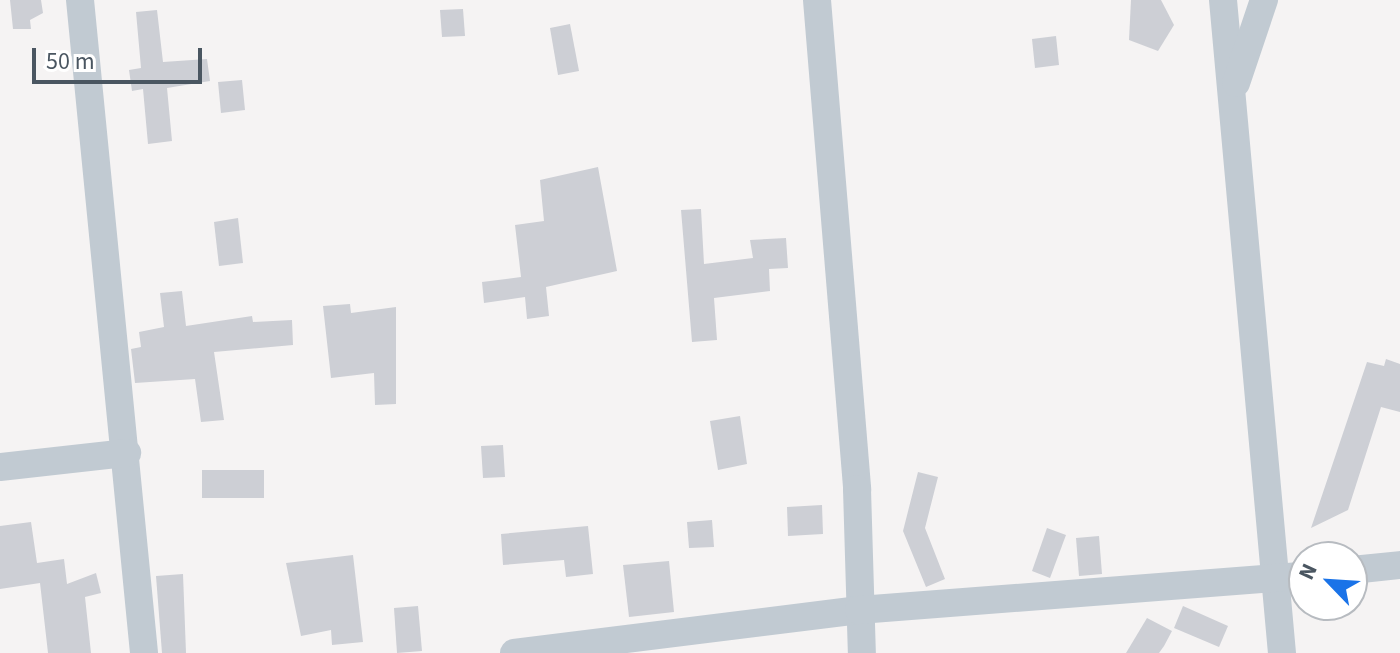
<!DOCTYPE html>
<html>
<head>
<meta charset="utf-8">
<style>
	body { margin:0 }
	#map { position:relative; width:1400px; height:653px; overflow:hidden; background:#f5f3f3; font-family:"Source Sans 3",sans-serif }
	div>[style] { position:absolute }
	.building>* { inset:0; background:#cdcfd5 }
	.minor>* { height:28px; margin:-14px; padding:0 14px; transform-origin:14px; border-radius:14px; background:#c1cad2 }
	span { translate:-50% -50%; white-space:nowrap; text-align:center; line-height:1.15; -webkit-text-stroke:7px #fff; paint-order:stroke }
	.north { position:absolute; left:1288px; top:541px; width:80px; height:80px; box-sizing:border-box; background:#fff; border:2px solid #b7bbc0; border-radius:50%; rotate:295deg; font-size:22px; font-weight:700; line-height:32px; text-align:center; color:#4a5661 }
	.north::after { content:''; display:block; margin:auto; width:28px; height:36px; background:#1a73e8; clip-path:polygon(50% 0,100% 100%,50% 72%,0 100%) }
	.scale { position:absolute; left:32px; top:48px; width:170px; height:36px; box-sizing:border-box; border:4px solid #4a5661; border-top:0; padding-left:10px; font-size:24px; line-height:28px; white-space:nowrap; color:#4a5661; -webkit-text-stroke:6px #fff; paint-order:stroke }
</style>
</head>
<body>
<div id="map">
	<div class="building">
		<i style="clip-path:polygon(10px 0,41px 0,43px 13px,30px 20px,31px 29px,13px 29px)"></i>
		<i style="clip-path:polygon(1131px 0,1161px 0,1174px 25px,1158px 51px,1129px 40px)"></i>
		<i style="clip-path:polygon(463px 9px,465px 36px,442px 37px,440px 10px)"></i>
		<i style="clip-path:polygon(157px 10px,163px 62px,207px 59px,210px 81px,167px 88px,172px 141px,148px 144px,143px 89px,132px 91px,129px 70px,141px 68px,136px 12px)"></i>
		<i style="clip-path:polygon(570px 24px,579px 71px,558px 75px,550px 28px)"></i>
		<i style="clip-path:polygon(1056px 36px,1059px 65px,1035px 68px,1032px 39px)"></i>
		<i style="clip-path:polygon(242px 80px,245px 110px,221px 113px,218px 82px)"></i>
		<i style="clip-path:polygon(598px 167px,617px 271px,546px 287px,549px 316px,527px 319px,525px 297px,484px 303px,482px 282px,521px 277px,515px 225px,544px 221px,540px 180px)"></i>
		<i style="clip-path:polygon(701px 209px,704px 264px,753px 258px,750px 240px,786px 238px,788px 268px,769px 269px,770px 291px,714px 298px,717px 340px,692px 342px,681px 210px)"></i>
		<i style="clip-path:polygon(238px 218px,243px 263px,219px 266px,214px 222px)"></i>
		<i style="clip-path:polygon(182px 291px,186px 326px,252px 316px,253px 322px,292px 320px,293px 345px,214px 352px,224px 420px,201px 422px,195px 379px,135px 383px,131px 349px,141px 347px,139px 332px,164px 327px,160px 293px)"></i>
		<i style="clip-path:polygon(350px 304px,351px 313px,396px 307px,396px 404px,375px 405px,374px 373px,331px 378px,323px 306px)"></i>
		<i style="clip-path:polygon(1386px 359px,1400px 364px,1400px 412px,1381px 407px,1348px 510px,1311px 528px,1367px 362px,1384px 366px)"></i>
		<i style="clip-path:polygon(740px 416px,747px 464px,718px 470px,710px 421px)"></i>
		<i style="clip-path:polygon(503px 445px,505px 477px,483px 478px,481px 446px)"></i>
		<i style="clip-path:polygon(202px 470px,264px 470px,264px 498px,202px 498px)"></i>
		<i style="clip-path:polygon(918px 472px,938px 477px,925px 528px,945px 579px,926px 587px,903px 531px)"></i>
		<i style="clip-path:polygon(822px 505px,823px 534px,788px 536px,787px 507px)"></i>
		<i style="clip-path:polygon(712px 520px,714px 547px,689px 548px,687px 522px)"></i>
		<i style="clip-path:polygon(31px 522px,37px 563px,64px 559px,67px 584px,96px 573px,101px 593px,85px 597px,91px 653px,48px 653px,40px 583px,0 589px,0 526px)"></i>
		<i style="clip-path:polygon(588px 526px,593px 574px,566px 577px,564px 560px,503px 565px,501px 534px)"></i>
		<i style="clip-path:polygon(1047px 528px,1066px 535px,1050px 578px,1032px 571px)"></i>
		<i style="clip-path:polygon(1099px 536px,1102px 574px,1079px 576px,1076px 538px)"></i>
		<i style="clip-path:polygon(353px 555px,363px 642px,332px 645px,331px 630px,301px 636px,286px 563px)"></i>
		<i style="clip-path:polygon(669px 561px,674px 612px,629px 617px,623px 565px)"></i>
		<i style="clip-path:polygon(183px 574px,186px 653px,162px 653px,156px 576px)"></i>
		<i style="clip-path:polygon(418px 606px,422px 651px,397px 653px,394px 608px)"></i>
		<i style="clip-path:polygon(1183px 606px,1228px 626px,1219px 647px,1174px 628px)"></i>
		<i style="clip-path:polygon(1147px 618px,1172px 631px,1164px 646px,1159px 653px,1126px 653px)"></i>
	</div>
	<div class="minor">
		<i style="left:80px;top:0;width:656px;rotate:84.4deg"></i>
		<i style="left:817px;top:0;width:491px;rotate:85.3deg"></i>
		<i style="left:857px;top:489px;width:164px;rotate:88.3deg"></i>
		<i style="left:1223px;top:0;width:656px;rotate:84.84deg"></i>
		<i style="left:1236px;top:83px;width:88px;rotate:-71.4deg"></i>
		<i style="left:0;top:467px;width:128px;rotate:-6.3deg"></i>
		<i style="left:1352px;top:570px;width:48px;rotate:-5.9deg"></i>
		<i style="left:514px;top:653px;width:348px;rotate:-7.1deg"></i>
		<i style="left:859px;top:610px;width:446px;rotate:-4.4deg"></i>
	</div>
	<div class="north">N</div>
	<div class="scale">50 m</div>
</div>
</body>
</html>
